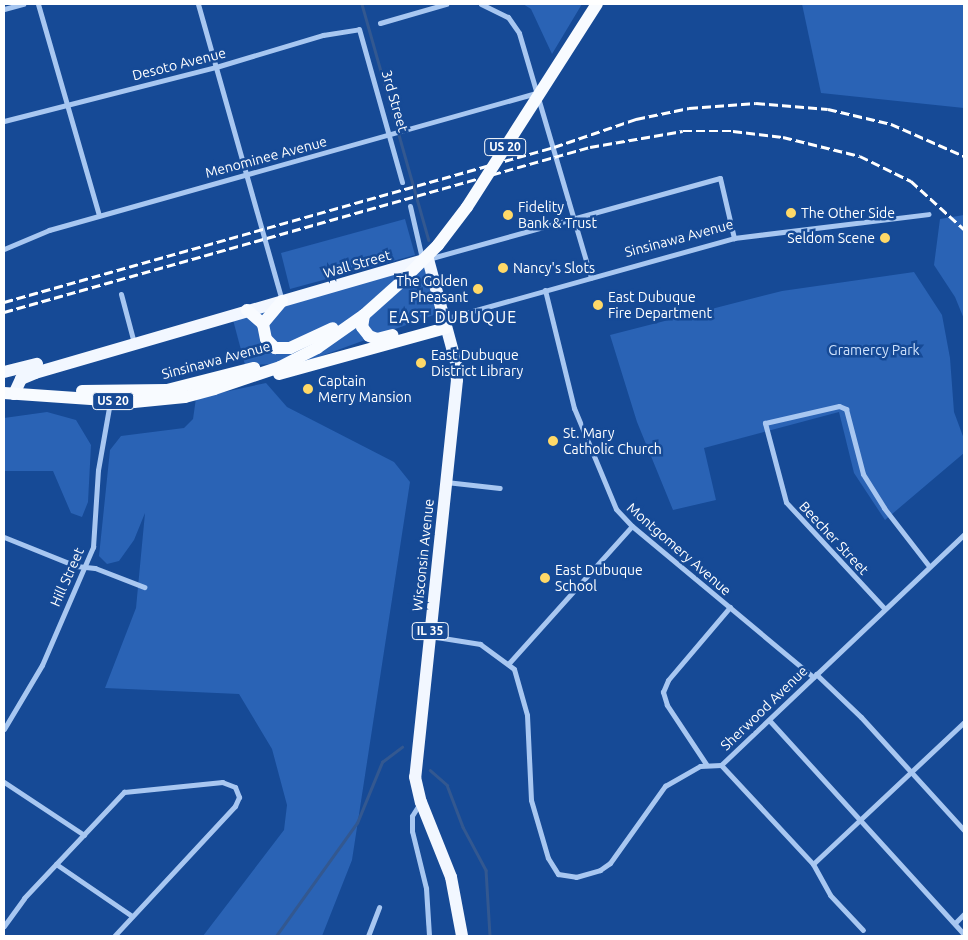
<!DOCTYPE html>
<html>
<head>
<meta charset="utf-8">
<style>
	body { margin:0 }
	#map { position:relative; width:968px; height:940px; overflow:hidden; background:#164a96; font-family:Ubuntu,sans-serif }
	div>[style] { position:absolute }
	.green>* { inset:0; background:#2a63b5 }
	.stream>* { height:2.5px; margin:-1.25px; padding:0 1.25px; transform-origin:1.25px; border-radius:1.25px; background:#335890 }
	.minor>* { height:5px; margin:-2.5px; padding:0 2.5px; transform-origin:2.5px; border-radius:2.5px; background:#a8c7f1 }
	.primary>* { height:12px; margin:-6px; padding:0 6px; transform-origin:6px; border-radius:6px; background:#f2f7ff }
	.trunk>* { height:12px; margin:-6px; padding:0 6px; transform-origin:6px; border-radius:6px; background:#f8fbff }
	.rail>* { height:2.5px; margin-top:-1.25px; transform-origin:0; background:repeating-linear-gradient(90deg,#fff 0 9px,transparent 0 13px) }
	.trunk-bridge>* { height:12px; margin:-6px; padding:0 6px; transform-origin:6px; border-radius:6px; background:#f8fbff }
	.dots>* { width:14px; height:14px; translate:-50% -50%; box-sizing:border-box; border:2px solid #164a96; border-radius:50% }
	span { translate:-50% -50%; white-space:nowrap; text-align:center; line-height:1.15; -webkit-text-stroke:5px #164a96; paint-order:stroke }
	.shield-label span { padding:1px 4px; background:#164a96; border:1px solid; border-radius:4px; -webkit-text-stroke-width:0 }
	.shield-label { font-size:12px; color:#fff; font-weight:700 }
	.street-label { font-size:14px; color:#fff }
	.poi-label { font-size:14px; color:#fff }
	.left { translate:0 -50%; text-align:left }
	.right { translate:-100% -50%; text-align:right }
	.park-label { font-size:14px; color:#cfe2fc }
	.quarter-label { font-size:16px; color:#fff; letter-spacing:1px }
	.frame { position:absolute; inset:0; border:5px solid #fff; pointer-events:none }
</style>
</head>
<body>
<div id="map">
	<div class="green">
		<i style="clip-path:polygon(523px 4px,582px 4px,552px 54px,531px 9px)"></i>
		<i style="clip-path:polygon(802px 4px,964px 4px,964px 108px,821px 93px)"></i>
		<i style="clip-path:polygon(964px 215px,964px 319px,955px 297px,934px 265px,940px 219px)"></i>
		<i style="clip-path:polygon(405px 219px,415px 255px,290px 289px,281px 253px)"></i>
		<i style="clip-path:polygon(428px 262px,439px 313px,302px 363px,245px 365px,232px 316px)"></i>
		<i style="clip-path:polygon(914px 272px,942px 315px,950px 358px,954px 412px,964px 439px,964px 453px,885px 520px,854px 473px,839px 412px,704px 448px,716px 500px,673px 510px,637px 422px,610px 335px,782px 291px)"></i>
		<i style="clip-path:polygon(266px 383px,287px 407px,394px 462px,410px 482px,352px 860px,322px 936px,203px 936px,284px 830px,287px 805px,272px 749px,239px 694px,105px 688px,136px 608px,145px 513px,134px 540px,119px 561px,107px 564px,99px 556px,110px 450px,121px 436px,184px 428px,193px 419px,196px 398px)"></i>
		<i style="clip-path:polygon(47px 412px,76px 420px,91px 445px,88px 502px,82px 517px,71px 513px,53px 471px,4px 471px,4px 418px)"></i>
	</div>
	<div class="stream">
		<i style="left:362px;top:4px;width:245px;rotate:74.2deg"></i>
		<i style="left:430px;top:770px;width:23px;rotate:41deg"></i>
		<i style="left:447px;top:785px;width:45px;rotate:69.1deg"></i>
		<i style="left:463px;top:827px;width:49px;rotate:61.9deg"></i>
		<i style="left:486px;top:870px;width:66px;rotate:86.5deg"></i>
		<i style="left:276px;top:936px;width:139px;rotate:-54.4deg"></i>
		<i style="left:357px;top:823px;width:66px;rotate:-67.7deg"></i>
		<i style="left:382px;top:762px;width:25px;rotate:-37deg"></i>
	</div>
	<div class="minor">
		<i style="left:38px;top:4px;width:220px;rotate:73.9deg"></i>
		<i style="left:198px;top:4px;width:308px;rotate:74.2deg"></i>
		<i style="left:481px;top:4px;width:30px;rotate:26deg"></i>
		<i style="left:508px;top:17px;width:19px;rotate:55deg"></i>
		<i style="left:519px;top:33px;width:255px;rotate:73.6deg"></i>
		<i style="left:4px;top:9px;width:20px;rotate:-15deg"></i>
		<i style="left:380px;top:23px;width:69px;rotate:-16.1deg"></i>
		<i style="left:4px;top:121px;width:219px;rotate:-14.3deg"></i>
		<i style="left:216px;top:67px;width:112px;rotate:-16.7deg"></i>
		<i style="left:323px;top:35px;width:36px;rotate:-9deg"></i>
		<i style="left:359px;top:29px;width:159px;rotate:74.3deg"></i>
		<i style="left:410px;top:206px;width:49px;rotate:77.1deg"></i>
		<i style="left:421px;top:254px;width:9px;rotate:36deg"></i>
		<i style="left:428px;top:259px;width:303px;rotate:-15.5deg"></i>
		<i style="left:720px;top:178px;width:62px;rotate:76.9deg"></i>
		<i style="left:4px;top:249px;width:49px;rotate:-22.9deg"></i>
		<i style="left:49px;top:230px;width:506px;rotate:-15.71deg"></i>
		<i style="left:545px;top:290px;width:122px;rotate:76.2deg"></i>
		<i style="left:574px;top:408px;width:109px;rotate:67.4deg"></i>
		<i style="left:616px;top:509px;width:23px;rotate:47deg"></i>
		<i style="left:632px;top:526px;width:236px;rotate:39.8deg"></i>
		<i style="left:121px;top:294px;width:51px;rotate:75.1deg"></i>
		<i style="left:444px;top:319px;width:301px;rotate:-15.6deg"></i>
		<i style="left:734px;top:238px;width:196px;rotate:-7deg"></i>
		<i style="left:446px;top:482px;width:54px;rotate:6.3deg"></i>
		<i style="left:4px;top:537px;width:78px;rotate:21.9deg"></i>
		<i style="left:76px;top:566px;width:19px;rotate:6deg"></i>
		<i style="left:95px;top:568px;width:53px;rotate:21.2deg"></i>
		<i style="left:884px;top:608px;width:144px;rotate:-132.8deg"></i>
		<i style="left:786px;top:502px;width:82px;rotate:-104.9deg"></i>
		<i style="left:765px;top:423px;width:76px;rotate:-12.9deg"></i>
		<i style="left:839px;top:406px;width:8px;rotate:23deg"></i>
		<i style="left:846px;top:409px;width:67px;rotate:75.3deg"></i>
		<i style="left:863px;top:474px;width:40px;rotate:58deg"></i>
		<i style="left:884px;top:508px;width:73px;rotate:52.2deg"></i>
		<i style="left:430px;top:636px;width:51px;rotate:9.1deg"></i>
		<i style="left:480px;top:644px;width:42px;rotate:36.3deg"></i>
		<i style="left:514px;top:669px;width:48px;rotate:74.2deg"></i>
		<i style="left:527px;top:715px;width:85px;rotate:87.3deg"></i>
		<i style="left:531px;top:800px;width:60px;rotate:73.7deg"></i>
		<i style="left:548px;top:858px;width:19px;rotate:58deg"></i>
		<i style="left:558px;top:874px;width:18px;rotate:9deg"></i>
		<i style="left:576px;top:877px;width:25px;rotate:-16deg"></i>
		<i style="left:600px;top:870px;width:12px;rotate:-35deg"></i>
		<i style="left:610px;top:863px;width:95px;rotate:-54.5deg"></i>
		<i style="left:665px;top:786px;width:40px;rotate:-29.7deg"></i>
		<i style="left:700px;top:766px;width:21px;rotate:-3deg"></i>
		<i style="left:721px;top:765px;width:335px;rotate:-43.5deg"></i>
		<i style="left:509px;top:663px;width:184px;rotate:-48.1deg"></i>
		<i style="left:816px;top:674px;width:62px;rotate:43.7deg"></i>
		<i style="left:861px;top:717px;width:153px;rotate:47.7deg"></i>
		<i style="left:769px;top:720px;width:290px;rotate:47.7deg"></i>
		<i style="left:4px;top:729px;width:74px;rotate:-59.3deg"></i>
		<i style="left:42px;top:665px;width:129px;rotate:-66.6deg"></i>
		<i style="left:93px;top:547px;width:77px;rotate:-86.3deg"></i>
		<i style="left:98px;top:470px;width:69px;rotate:-80deg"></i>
		<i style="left:706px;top:764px;width:71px;rotate:-123.5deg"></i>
		<i style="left:667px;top:705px;width:14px;rotate:-107deg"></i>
		<i style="left:663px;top:692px;width:13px;rotate:-67deg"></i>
		<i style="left:668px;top:680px;width:96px;rotate:-49.7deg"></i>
		<i style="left:721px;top:765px;width:135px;rotate:47.1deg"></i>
		<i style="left:813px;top:864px;width:35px;rotate:61deg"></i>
		<i style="left:830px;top:895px;width:48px;rotate:46.7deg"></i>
		<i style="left:4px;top:782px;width:96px;rotate:33.5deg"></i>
		<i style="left:420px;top:803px;width:15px;rotate:122deg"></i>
		<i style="left:412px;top:816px;width:15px;rotate:90deg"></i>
		<i style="left:412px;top:831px;width:59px;rotate:76.2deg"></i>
		<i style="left:426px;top:888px;width:48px;rotate:86.4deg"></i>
		<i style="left:56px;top:864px;width:92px;rotate:34.4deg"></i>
		<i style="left:813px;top:864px;width:207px;rotate:-43.2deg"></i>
		<i style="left:955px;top:923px;width:13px;rotate:-45deg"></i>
		<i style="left:4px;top:926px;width:34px;rotate:-54deg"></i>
		<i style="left:24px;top:898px;width:146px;rotate:-46.7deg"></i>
		<i style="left:124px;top:792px;width:99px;rotate:-5.8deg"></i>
		<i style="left:222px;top:782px;width:14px;rotate:21deg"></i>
		<i style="left:235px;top:787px;width:11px;rotate:68deg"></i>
		<i style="left:239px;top:797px;width:10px;rotate:114deg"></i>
		<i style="left:235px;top:806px;width:178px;rotate:132.9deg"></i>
		<i style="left:368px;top:936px;width:31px;rotate:-69deg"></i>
	</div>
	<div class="primary">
		<i style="left:4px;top:372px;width:34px;rotate:-14deg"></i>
		<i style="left:14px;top:394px;width:17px;rotate:-65deg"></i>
		<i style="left:21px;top:379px;width:15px;rotate:-23deg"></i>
		<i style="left:35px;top:373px;width:409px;rotate:-16.2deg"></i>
		<i style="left:428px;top:259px;width:108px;rotate:74.9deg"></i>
		<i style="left:456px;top:363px;width:17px;rotate:87deg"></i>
		<i style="left:457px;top:380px;width:399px;rotate:96deg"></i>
		<i style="left:415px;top:777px;width:26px;rotate:77deg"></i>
		<i style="left:421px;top:802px;width:81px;rotate:68.2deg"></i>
		<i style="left:451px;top:877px;width:60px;rotate:79.4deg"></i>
	</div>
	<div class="trunk">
		<i style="left:282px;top:301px;width:30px;rotate:130deg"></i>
		<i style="left:263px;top:324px;width:15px;rotate:79deg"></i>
		<i style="left:266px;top:339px;width:13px;rotate:45deg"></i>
		<i style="left:275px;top:348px;width:15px"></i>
		<i style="left:290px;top:348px;width:47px;rotate:-24.9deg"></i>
		<i style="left:247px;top:310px;width:21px;rotate:41deg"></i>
		<i style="left:364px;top:315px;width:12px;rotate:99deg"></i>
		<i style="left:362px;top:327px;width:11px;rotate:52deg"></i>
		<i style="left:369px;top:336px;width:9px;rotate:21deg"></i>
		<i style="left:377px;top:339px;width:16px;rotate:-14deg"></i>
		<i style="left:279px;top:374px;width:173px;rotate:-15.4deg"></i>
		<i style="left:82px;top:391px;width:85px;rotate:-0.7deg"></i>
		<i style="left:167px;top:390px;width:90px;rotate:-14.2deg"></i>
		<i style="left:4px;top:393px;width:130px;rotate:4deg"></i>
		<i style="left:134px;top:402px;width:51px;rotate:-5.6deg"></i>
		<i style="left:185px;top:397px;width:30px;rotate:-15deg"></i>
		<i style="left:214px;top:389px;width:70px;rotate:-18.4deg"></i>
		<i style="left:280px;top:367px;width:42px;rotate:-27.2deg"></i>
		<i style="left:317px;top:348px;width:57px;rotate:-35.1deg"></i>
		<i style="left:364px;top:315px;width:51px;rotate:-41.8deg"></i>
	</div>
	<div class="rail">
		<i style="left:4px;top:302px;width:571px;rotate:-15.74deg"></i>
		<i style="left:554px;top:147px;width:87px;rotate:-18.9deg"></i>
		<i style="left:636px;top:119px;width:54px;rotate:-11.7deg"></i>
		<i style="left:689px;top:108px;width:67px;rotate:-4.3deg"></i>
		<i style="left:756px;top:103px;width:72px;rotate:4.8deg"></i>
		<i style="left:828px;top:109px;width:65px;rotate:13.4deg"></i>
		<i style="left:891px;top:124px;width:80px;rotate:23.7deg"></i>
		<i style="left:4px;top:312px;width:609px;rotate:-15.73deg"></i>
		<i style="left:590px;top:147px;width:94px;rotate:-9.8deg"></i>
		<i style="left:683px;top:131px;width:50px"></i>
		<i style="left:733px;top:131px;width:50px;rotate:6.8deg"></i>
		<i style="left:783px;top:137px;width:79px;rotate:13.9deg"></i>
		<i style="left:860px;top:156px;width:57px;rotate:26.1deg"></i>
		<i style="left:911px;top:181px;width:72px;rotate:42.2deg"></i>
	</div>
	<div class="trunk-bridge">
		<i style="left:402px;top:281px;width:51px;rotate:-45deg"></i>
		<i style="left:438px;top:245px;width:48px;rotate:-52.7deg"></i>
		<i style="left:467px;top:207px;width:241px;rotate:-57.4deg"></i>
	</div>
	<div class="dots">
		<i style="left:791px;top:213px;background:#ffd968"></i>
		<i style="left:508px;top:215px;background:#ffd968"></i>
		<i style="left:885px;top:238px;background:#ffd968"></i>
		<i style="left:503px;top:268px;background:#ffd968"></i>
		<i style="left:478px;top:289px;background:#ffd968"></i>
		<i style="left:598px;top:305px;background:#ffd968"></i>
		<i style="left:421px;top:363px;background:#ffd968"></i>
		<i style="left:308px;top:389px;background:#ffd968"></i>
		<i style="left:553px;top:441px;background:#ffd968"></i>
		<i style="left:545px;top:578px;background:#ffd968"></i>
	</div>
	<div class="shield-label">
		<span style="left:505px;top:147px">US 20</span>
		<span style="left:113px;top:401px">US 20</span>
		<span style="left:430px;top:631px">IL 35</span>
	</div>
	<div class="street-label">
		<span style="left:179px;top:64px;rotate:-14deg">Desoto Avenue</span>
		<span style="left:395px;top:101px;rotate:74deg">3rd Street</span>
		<span style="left:266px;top:157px;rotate:-15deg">Menominee Avenue</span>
		<span style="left:679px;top:238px;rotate:-15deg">Sinsinawa Avenue</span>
		<span style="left:357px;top:264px;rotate:-16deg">Wall Street</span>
		<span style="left:216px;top:360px;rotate:-15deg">Sinsinawa Avenue</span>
		<span style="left:834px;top:538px;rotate:47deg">Beecher Street</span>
		<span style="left:679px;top:549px;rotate:41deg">Montgomery Avenue</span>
		<span style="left:423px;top:555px;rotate:-84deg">Wisconsin Avenue</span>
		<span style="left:67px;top:577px;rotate:-66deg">Hill Street</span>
		<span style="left:764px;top:708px;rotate:-44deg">Sherwood Avenue</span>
	</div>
	<div class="poi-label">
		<span class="left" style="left:518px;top:215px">Fidelity<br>Bank &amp; Trust</span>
		<span class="left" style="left:801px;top:213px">The Other Side</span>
		<span class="right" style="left:875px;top:238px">Seldom Scene</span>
		<span class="left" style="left:513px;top:268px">Nancy's Slots</span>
		<span class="right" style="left:468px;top:289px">The Golden<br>Pheasant</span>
		<span class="left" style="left:608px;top:305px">East Dubuque<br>Fire Department</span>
		<span class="left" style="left:431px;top:363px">East Dubuque<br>District Library</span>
		<span class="left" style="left:318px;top:389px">Captain<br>Merry Mansion</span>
		<span class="left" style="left:563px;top:441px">St. Mary<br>Catholic Church</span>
		<span class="left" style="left:555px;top:578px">East Dubuque<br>School</span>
	</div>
	<div class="park-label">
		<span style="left:874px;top:350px">Gramercy Park</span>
	</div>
	<div class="quarter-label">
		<span style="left:453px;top:317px">EAST DUBUQUE</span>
	</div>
	<div class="frame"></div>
</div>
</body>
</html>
